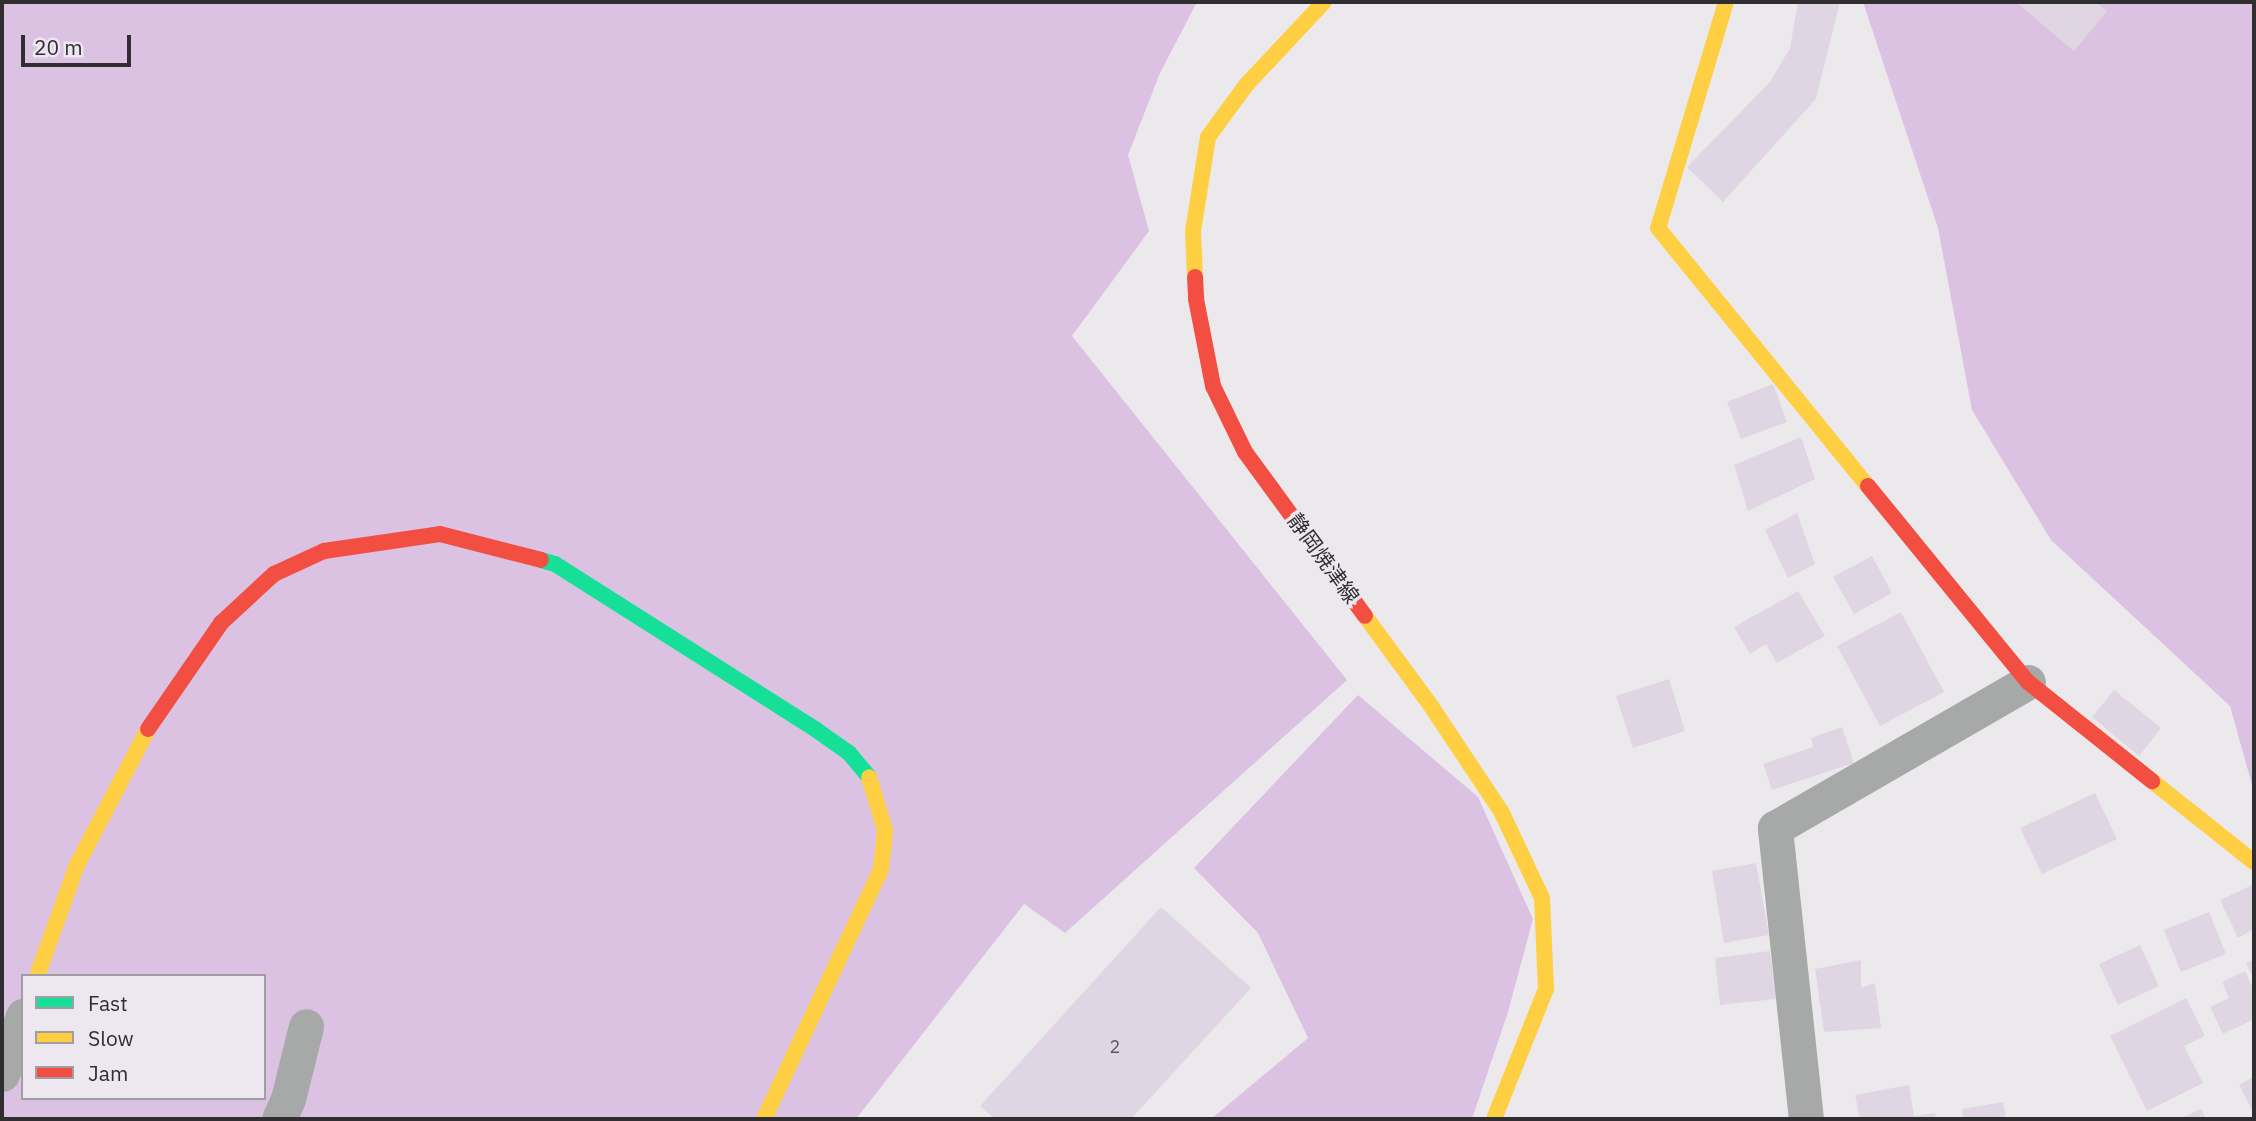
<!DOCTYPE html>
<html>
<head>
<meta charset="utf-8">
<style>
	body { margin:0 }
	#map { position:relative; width:2256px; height:1121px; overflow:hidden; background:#ece9ed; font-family:"IBM Plex Sans","Noto Sans JP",sans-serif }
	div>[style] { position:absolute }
	.forest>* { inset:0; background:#dbc2e2 }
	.building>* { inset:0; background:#e0d6e3 }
	.street>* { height:35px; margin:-17.5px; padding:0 17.5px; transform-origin:17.5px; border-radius:17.5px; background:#a7a8a8 }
	.fast>* { height:16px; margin:-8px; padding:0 8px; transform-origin:8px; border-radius:8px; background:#16e098 }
	.slow>* { height:16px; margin:-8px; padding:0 8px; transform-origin:8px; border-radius:8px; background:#ffcf43 }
	.jam>* { height:16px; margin:-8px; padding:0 8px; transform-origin:8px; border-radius:8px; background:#f24e42 }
	span { translate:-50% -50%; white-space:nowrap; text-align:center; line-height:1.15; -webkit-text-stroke:7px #ede7ef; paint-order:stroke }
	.number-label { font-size:18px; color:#5c585e }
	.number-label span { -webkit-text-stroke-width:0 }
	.street-label { font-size:21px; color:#302e31 }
	.frame { position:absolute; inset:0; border:4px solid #302e31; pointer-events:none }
	.legend { position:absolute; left:21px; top:974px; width:245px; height:126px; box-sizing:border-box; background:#ede7ef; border:2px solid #a19da3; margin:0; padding:9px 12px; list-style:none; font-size:21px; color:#302e31 }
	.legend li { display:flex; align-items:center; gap:14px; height:35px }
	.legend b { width:35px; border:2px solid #a19da3 }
	.scale { position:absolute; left:21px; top:35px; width:110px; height:32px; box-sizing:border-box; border:4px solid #302e31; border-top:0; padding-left:9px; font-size:21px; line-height:24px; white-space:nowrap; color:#302e31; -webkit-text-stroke:5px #ede7ef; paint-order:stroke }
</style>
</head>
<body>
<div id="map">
	<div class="forest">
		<i style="clip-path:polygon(evenodd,2px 2px,1197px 2px,1160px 73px,1128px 155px,1149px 231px,1072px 336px,1347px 680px,1065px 933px,1024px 904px,856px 1119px,2px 1119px,2px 2px,23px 976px,264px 976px,264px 1098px,23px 1098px,23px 976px)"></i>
		<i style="clip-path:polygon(1863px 2px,2254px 2px,2254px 792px,2230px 706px,2051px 540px,1972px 410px,1938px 228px)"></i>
		<i style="clip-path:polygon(1358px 695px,1478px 797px,1533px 919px,1508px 1012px,1472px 1119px,1211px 1119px,1308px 1038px,1258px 933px,1194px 868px)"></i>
	</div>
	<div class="building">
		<i style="clip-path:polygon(1798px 2px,1840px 2px,1816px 99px,1723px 202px,1687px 167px,1770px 82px,1790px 48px)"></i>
		<i style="clip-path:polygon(2016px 2px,2096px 2px,2107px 11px,2074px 51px)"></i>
		<i style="clip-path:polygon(1773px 384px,1787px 422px,1741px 439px,1727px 402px)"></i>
		<i style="clip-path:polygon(1801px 437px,1815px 479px,1748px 511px,1734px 465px)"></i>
		<i style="clip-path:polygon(1797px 513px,1815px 564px,1788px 578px,1765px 530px)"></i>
		<i style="clip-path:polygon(1872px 556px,1892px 593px,1854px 614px,1833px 577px)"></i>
		<i style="clip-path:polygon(1798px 591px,1825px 636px,1777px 663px,1766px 644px,1750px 654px,1734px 627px)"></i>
		<i style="clip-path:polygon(1901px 612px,1944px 692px,1880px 726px,1837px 646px)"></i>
		<i style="clip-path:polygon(1669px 679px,1685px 731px,1633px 748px,1616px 696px)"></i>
		<i style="clip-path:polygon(2114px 690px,2161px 728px,2139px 756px,2092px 717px)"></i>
		<i style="clip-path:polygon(1842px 727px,1854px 763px,1772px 790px,1763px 764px,1813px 747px,1811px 738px)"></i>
		<i style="clip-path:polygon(2095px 793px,2117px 839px,2042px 874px,2020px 828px)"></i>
		<i style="clip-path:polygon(1756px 863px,1769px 935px,1724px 943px,1712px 871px)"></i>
		<i style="clip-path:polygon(2254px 884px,2254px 929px,2238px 938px,2220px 900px)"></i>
		<i style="clip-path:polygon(1161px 907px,1251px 988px,1131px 1119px,995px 1119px,980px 1106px)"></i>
		<i style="clip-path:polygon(2209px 912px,2226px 954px,2181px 972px,2164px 930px)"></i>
		<i style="clip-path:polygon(2140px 945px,2159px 986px,2118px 1005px,2099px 964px)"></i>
		<i style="clip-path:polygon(1770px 951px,1776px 999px,1720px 1005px,1715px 958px)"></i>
		<i style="clip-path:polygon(2254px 959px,2254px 980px,2246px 963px)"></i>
		<i style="clip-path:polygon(1861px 960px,1861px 988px,1875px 983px,1881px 1028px,1824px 1032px,1815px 969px)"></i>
		<i style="clip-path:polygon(2245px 971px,2254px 991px,2254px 1019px,2223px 1034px,2210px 1007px,2229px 998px,2222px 982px)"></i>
		<i style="clip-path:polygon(2186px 998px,2205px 1036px,2184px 1046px,2203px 1083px,2147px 1111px,2110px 1036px)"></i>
		<i style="clip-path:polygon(2254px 1077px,2254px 1114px,2239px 1085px)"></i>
		<i style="clip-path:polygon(1909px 1085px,1914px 1116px,1935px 1113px,1936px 1119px,1860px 1119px,1855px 1095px)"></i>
		<i style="clip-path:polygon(2003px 1102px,2006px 1119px,1963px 1119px,1962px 1109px)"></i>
		<i style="clip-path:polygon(2201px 1109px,2206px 1119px,2178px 1119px)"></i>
	</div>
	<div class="street">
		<i style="left:2px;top:1074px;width:62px;rotate:-70.1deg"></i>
		<i style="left:279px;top:1119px;width:22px;rotate:-66deg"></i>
		<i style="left:288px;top:1099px;width:75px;rotate:-76.1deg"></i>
		<i style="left:1806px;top:1119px;width:293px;rotate:-96.1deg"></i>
		<i style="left:1775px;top:828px;width:292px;rotate:-30deg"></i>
	</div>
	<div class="fast">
		<i style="left:541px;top:560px;width:15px;rotate:16deg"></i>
		<i style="left:555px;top:564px;width:308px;rotate:32.4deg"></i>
		<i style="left:815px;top:729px;width:42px;rotate:35.2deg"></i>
		<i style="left:849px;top:753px;width:31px;rotate:50deg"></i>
	</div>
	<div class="slow">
		<i style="left:1726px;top:2px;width:236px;rotate:106.7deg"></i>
		<i style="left:1658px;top:228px;width:333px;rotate:50.9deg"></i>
		<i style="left:1195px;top:277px;width:46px;rotate:-92.5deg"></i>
		<i style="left:1193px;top:231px;width:95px;rotate:-80.9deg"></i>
		<i style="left:1208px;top:137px;width:66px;rotate:-53.7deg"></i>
		<i style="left:1247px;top:84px;width:112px;rotate:-46.8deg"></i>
		<i style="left:1365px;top:616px;width:112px;rotate:53.7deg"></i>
		<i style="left:1431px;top:706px;width:128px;rotate:56.4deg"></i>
		<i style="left:1502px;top:813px;width:94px;rotate:64.8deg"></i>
		<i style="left:1542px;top:898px;width:91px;rotate:87.5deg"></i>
		<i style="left:1546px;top:989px;width:140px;rotate:111.8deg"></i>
		<i style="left:2152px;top:781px;width:130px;rotate:38.5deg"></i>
		<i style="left:37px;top:976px;width:118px;rotate:-70.2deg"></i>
		<i style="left:77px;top:865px;width:153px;rotate:-62.4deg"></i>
		<i style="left:764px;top:1119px;width:276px;rotate:-64.9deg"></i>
		<i style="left:881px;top:869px;width:39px;rotate:-84deg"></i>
		<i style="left:885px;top:830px;width:55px;rotate:-106.8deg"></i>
	</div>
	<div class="jam">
		<i style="left:1195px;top:277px;width:22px;rotate:87deg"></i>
		<i style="left:1196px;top:299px;width:89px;rotate:78.9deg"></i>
		<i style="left:1213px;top:386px;width:73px;rotate:64.1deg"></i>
		<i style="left:1245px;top:452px;width:203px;rotate:53.8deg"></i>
		<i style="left:1868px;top:486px;width:253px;rotate:50.8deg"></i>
		<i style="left:2028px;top:682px;width:159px;rotate:38.6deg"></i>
		<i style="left:148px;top:729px;width:129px;rotate:-55.4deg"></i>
		<i style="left:221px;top:623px;width:72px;rotate:-42.8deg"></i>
		<i style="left:274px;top:574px;width:55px;rotate:-24.7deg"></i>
		<i style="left:324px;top:551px;width:117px;rotate:-8.3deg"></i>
		<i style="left:440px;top:534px;width:104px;rotate:14.4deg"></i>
	</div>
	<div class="number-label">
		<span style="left:1115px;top:1047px">2</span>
	</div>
	<div class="street-label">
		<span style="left:1324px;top:558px;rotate:54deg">静岡焼津線</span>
	</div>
	<div class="frame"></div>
	<ul class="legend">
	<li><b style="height:9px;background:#16e098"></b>Fast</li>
	<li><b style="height:9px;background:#ffcf43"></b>Slow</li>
	<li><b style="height:9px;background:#f24e42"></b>Jam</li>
	</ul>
	<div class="scale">20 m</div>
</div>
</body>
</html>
